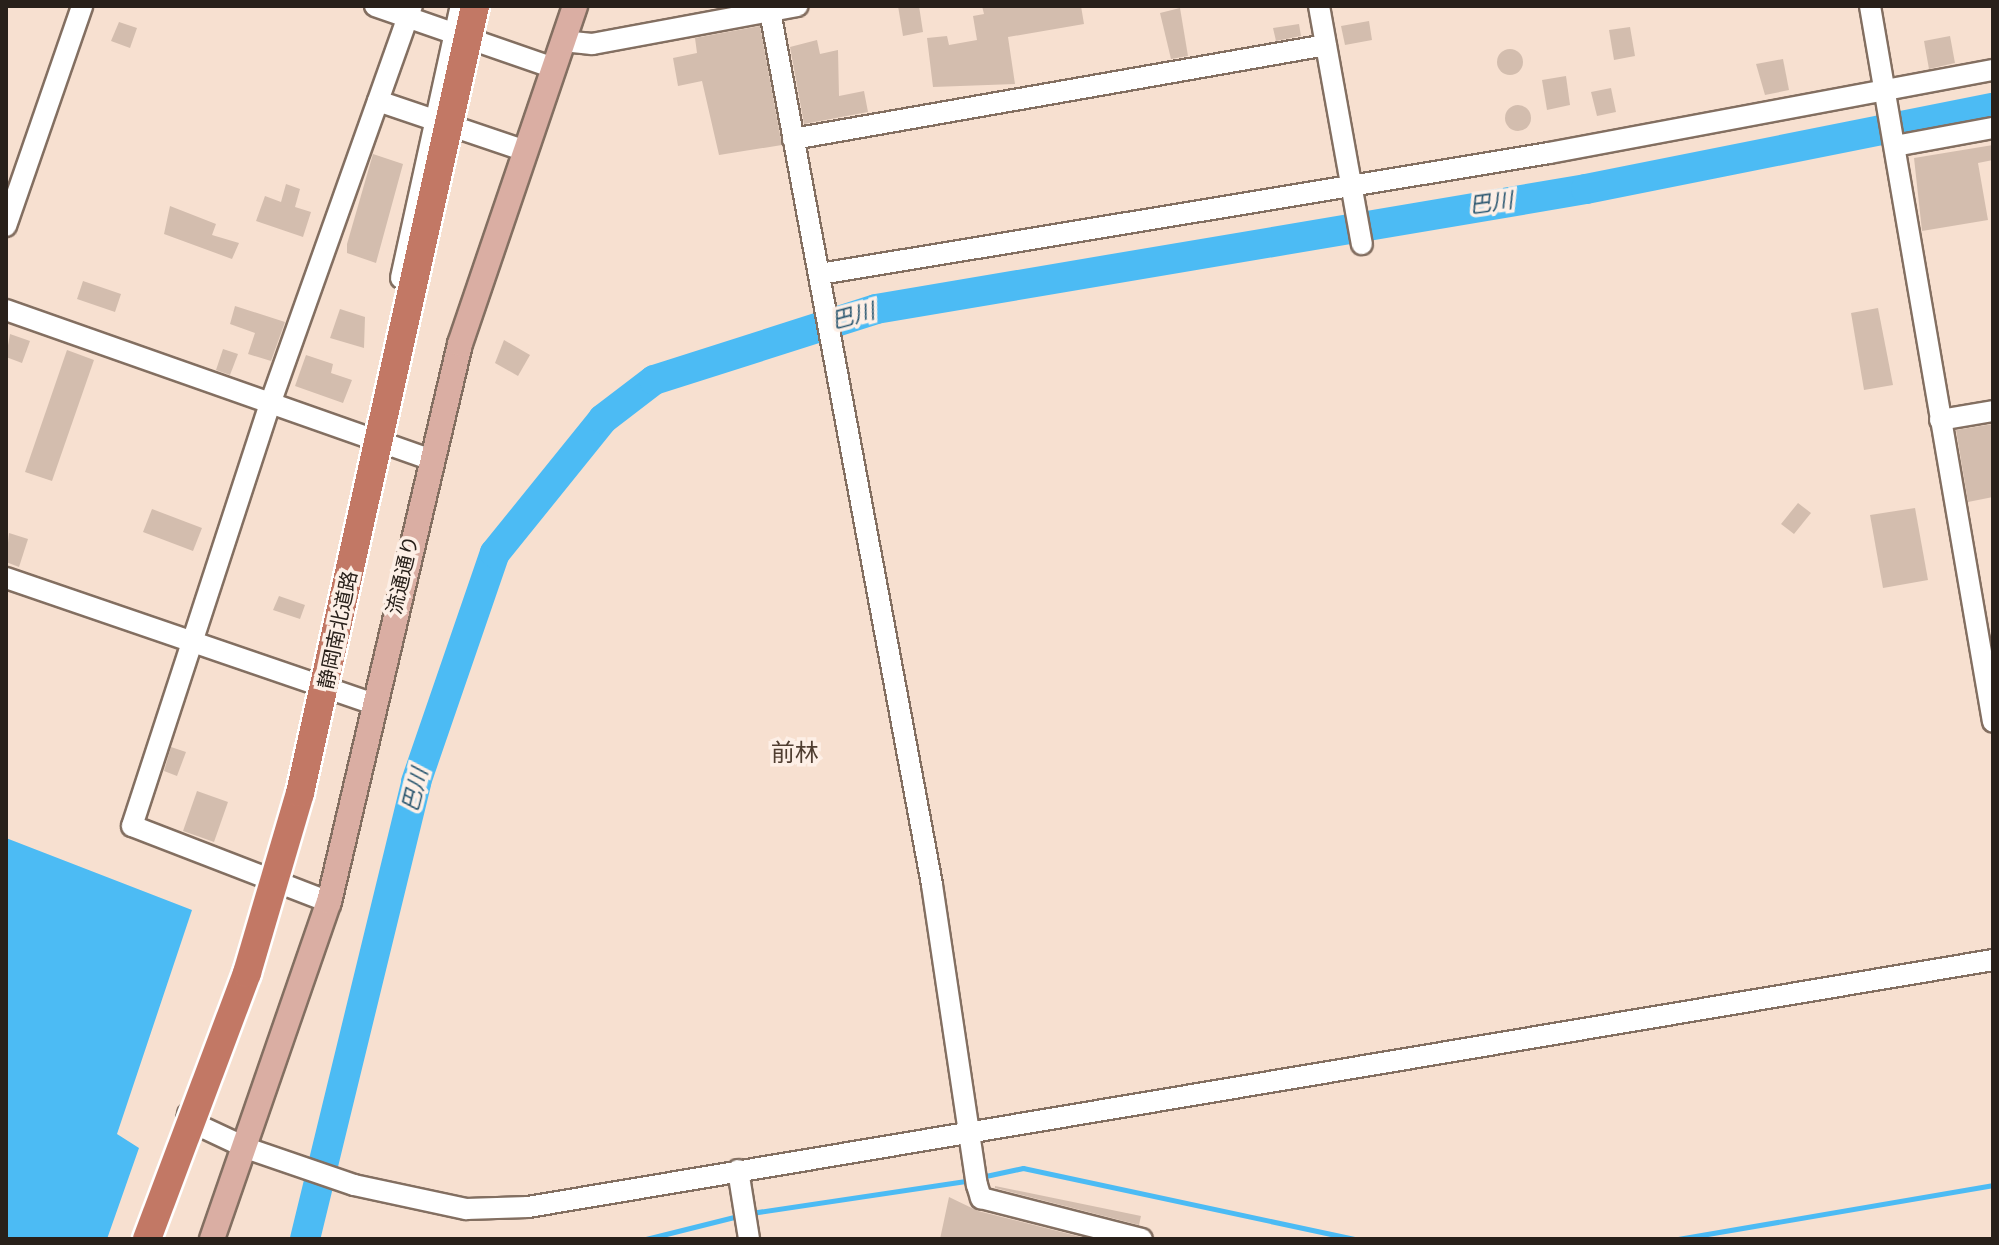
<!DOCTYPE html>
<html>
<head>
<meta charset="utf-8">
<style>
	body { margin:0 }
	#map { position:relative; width:1999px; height:1245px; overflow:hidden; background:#f7e0d0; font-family:"Fira Sans","Noto Sans JP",sans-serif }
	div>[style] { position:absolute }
	.water>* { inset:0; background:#4cbbf4 }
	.stream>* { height:5px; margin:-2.5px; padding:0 2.5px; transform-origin:2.5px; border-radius:2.5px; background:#4cbbf4 }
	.river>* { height:30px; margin:-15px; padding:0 15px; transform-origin:15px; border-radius:15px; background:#4cbbf4 }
	.building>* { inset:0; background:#d3bdae }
	.round { border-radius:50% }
	.roads { filter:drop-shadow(2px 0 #836f61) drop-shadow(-2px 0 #836f61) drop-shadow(0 2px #836f61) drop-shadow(0 -2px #836f61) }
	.minor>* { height:20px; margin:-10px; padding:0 10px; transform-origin:10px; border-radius:10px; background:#fff }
	.major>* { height:24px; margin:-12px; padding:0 12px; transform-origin:12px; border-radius:12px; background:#daaea3 }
	.bridges { filter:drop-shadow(2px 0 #fff) drop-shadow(-2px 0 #fff) drop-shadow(0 2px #fff) drop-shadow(0 -2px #fff) }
	.highway-bridge>* { height:28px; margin:-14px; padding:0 14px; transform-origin:14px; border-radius:14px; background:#c27865 }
	span { translate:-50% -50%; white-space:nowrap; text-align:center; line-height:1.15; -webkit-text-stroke:7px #fdefe6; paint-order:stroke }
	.street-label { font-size:20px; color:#28201a }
	.water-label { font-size:22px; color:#2c5871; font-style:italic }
	.quarter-label { font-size:24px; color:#4f3d30 }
	.frame { position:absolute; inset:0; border:8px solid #28201a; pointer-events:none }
</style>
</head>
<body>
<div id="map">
	<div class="water">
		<i style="clip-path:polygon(6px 838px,192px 910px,117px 1134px,139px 1148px,107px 1239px,6px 1239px)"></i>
	</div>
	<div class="stream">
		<i style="left:981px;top:1177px;width:43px;rotate:-12.1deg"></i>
		<i style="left:1023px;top:1168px;width:340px;rotate:12.1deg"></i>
		<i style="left:751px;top:1213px;width:222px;rotate:-8.5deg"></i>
		<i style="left:646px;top:1239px;width:99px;rotate:-14deg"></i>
		<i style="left:1678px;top:1239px;width:320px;rotate:-9.7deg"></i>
	</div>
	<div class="river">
		<i style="left:305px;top:1239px;width:470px;rotate:-76.3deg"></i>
		<i style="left:416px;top:782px;width:242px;rotate:-71deg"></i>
		<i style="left:495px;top:553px;width:172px;rotate:-51.1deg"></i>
		<i style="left:603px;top:419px;width:64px;rotate:-37.4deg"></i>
		<i style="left:654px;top:380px;width:233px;rotate:-17.7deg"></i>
		<i style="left:876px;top:309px;width:720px;rotate:-9.59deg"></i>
		<i style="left:1586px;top:189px;width:415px;rotate:-11.3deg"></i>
	</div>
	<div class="building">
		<i style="clip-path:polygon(898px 6px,919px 6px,923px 32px,903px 36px)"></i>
		<i style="clip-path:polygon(982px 6px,1081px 6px,1084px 24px,1008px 37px,1015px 84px,933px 87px,927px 38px,947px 36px,949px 45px,977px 40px,973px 16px,984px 14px)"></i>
		<i style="clip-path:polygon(1180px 8px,1188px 56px,1171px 59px,1160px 13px)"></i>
		<i style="clip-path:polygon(1369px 21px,1372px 40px,1345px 45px,1341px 26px)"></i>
		<i style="clip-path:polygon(119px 22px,137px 28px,130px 48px,111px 41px)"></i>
		<i style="clip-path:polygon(1299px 24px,1301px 36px,1276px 41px,1273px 28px)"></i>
		<i style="clip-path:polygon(760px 26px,782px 145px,719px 155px,702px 81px,678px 86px,673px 58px,697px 53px,695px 38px)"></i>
		<i style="clip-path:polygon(1630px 27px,1635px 56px,1614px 60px,1609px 30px)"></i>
		<i style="clip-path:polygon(1950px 36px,1955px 63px,1929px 69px,1924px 41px)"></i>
		<i style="clip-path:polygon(817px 40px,820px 54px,838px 50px,839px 96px,864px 91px,868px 112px,804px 124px,790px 47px)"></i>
		<i class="round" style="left:1497px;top:49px;width:26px;height:26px"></i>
		<i style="clip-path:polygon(1783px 59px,1789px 90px,1765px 95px,1756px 64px)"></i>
		<i style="clip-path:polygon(1566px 76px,1570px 105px,1547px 110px,1542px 80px)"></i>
		<i style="clip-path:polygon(1611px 88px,1616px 112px,1597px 116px,1591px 92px)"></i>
		<i class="round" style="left:1505px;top:105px;width:26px;height:26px"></i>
		<i style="clip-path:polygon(1993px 145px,1993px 160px,1978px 163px,1988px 220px,1922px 231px,1914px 158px)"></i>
		<i style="clip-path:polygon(373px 154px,403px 164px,376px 263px,347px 253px,347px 244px)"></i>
		<i style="clip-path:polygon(286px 184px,300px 189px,295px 207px,311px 212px,303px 237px,256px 221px,265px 196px,281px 202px)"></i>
		<i style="clip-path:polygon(170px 206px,216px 224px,212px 235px,239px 243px,232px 259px,164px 234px)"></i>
		<i style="clip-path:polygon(83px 281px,121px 294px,115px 312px,77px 299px)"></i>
		<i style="clip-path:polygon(235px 306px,285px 322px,271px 361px,248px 354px,255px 333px,230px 324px)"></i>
		<i style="clip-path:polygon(1878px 308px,1893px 385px,1864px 390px,1851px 313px)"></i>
		<i style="clip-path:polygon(340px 309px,365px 317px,364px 348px,330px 338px)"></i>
		<i style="clip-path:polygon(10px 334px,30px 341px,22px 363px,6px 357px)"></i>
		<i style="clip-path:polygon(504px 340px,530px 355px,518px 376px,495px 363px)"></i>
		<i style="clip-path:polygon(223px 349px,238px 354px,230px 375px,216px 370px)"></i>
		<i style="clip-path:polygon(67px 350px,94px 360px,52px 481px,25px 472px)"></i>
		<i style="clip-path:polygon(306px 355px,333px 364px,331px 373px,352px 380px,343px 403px,295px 386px)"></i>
		<i style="clip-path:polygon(1993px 424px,1993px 497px,1968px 502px,1956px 430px)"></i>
		<i style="clip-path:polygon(1798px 503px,1811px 513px,1794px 534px,1781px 524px)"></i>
		<i style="clip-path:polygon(1915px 508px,1928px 580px,1883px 588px,1870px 515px)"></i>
		<i style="clip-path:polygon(152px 509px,202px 528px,193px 551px,143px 532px)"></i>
		<i style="clip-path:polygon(9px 533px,28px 539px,19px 567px,6px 562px)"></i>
		<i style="clip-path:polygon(279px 596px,305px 605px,300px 619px,273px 610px)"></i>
		<i style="clip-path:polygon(171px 747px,186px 752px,177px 776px,164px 771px)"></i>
		<i style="clip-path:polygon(197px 791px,228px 802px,214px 842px,183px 831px)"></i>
		<i style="clip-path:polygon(995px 1186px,1141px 1216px,1139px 1225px,995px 1188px)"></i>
		<i style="clip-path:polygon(949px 1197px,978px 1211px,1089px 1239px,940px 1239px)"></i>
	</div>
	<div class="roads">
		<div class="minor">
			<i style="left:375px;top:6px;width:189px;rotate:19.1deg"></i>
			<i style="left:769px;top:6px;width:894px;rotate:79.49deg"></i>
			<i style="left:932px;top:885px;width:303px;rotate:81.5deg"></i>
			<i style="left:977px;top:1185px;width:14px;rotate:73deg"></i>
			<i style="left:981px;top:1198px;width:166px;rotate:14.3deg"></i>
			<i style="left:1319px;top:6px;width:242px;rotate:79.8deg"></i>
			<i style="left:1870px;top:6px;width:726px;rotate:80.25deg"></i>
			<i style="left:563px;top:41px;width:29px;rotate:6deg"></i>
			<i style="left:592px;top:44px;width:209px;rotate:-10.5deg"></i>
			<i style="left:378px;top:101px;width:156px;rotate:18.7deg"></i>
			<i style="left:793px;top:139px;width:541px;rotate:-10deg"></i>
			<i style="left:1895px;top:146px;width:100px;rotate:-10.4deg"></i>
			<i style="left:6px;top:226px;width:233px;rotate:-70.9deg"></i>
			<i style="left:820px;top:274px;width:739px;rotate:-9.42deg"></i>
			<i style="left:1549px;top:153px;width:452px;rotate:-10.6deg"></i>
			<i style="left:401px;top:278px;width:279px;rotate:-77.6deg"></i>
			<i style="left:6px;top:310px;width:448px;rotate:19.4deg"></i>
			<i style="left:1940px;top:420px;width:54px;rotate:-9.6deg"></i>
			<i style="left:6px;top:578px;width:389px;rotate:18.9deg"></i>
			<i style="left:329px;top:902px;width:211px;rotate:-158.9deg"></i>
			<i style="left:132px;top:826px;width:444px;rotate:-71.9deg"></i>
			<i style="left:270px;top:404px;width:423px;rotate:-70.4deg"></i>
			<i style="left:188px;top:1114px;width:6px;rotate:99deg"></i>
			<i style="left:187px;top:1120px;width:68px;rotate:25.1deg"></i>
			<i style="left:249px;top:1149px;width:111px;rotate:18.9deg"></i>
			<i style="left:354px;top:1185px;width:115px;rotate:12.1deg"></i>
			<i style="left:466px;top:1209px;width:62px;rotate:-1.8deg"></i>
			<i style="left:528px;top:1207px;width:1486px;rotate:-9.57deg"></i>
			<i style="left:738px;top:1170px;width:70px;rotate:80.9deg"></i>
		</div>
		<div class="major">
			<i style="left:212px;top:1239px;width:357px;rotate:-70.9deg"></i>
			<i style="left:329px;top:902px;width:573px;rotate:-76.79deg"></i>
			<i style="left:460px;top:344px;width:357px;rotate:-71.2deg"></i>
		</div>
	</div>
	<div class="bridges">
		<div class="highway-bridge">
			<i style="left:147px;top:1239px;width:284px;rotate:-69.4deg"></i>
			<i style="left:247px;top:973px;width:188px;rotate:-73.6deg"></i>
			<i style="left:300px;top:793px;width:806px;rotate:-77.46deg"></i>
		</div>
	</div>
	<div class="street-label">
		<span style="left:403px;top:575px;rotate:-77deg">流通通り</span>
		<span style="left:338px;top:630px;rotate:-78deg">静岡南北道路</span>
	</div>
	<div class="water-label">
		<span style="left:1491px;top:203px;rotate:-8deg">巴川</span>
		<span style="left:853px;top:316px;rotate:-15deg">巴川</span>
		<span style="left:415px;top:790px;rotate:-76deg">巴川</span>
	</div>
	<div class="quarter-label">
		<span style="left:795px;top:754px">前林</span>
	</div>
	<div class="frame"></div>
</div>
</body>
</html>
